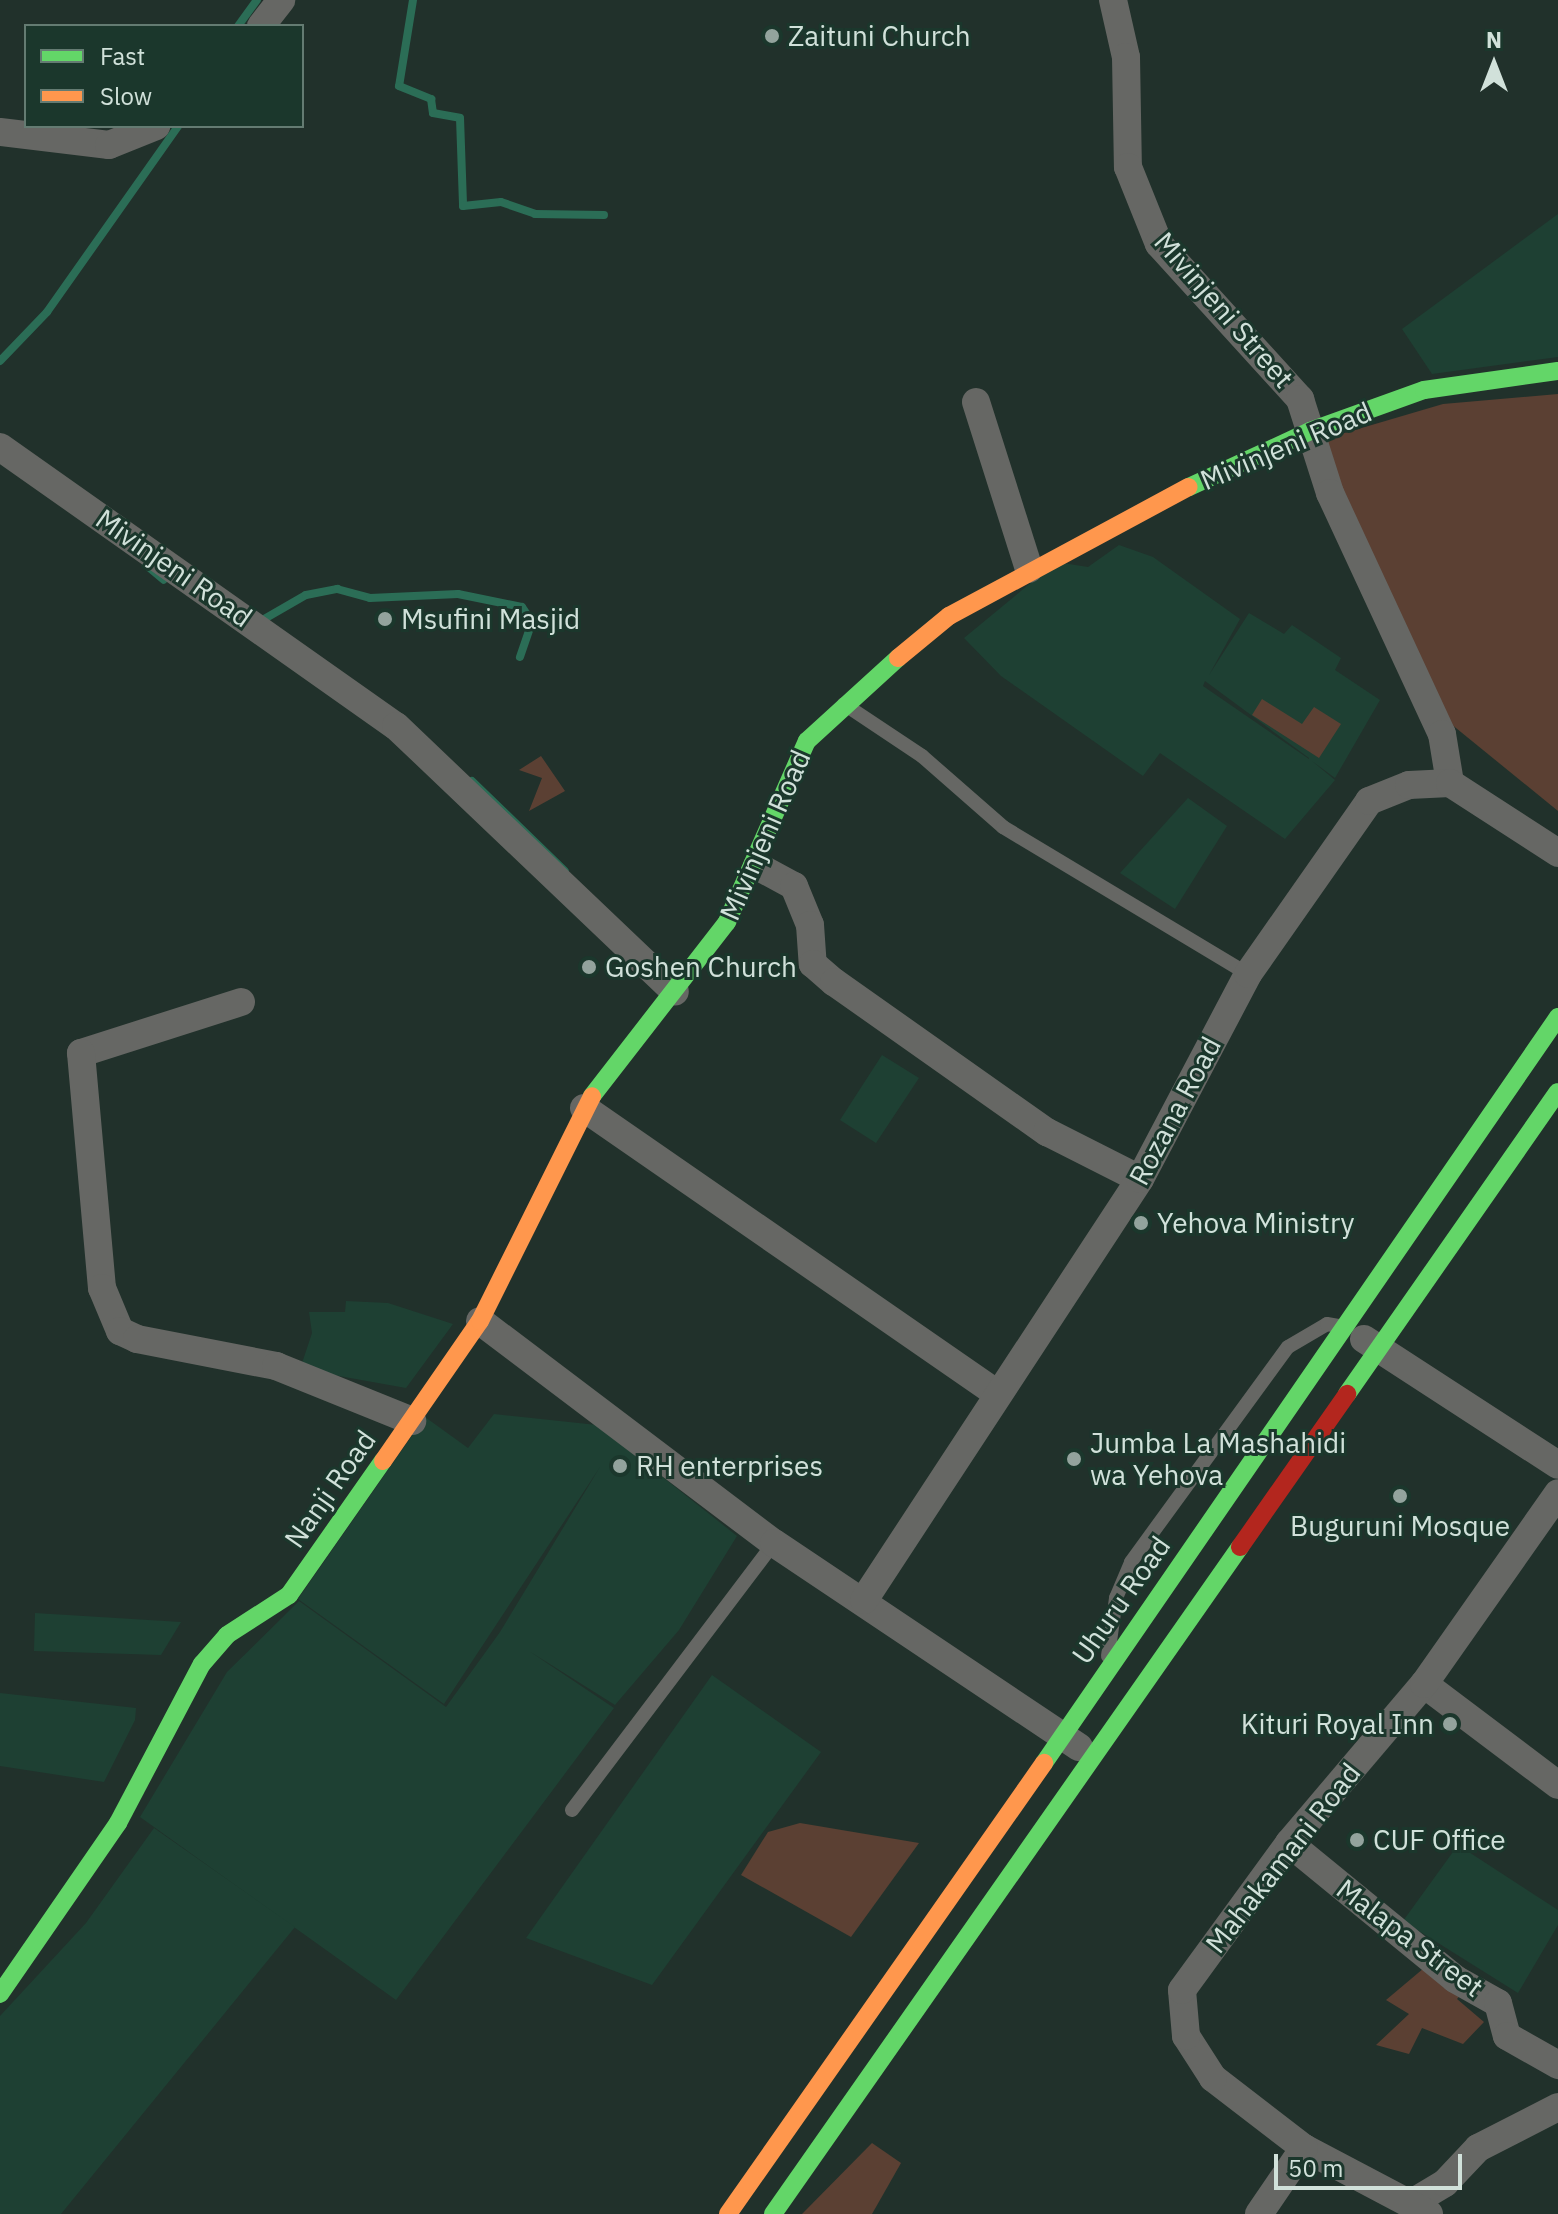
<!DOCTYPE html>
<html>
<head>
<meta charset="utf-8">
<style>
	body { margin:0 }
	#map { position:relative; width:1558px; height:2214px; overflow:hidden; background:#21312b; font-family:"IBM Plex Sans",sans-serif }
	div>[style] { position:absolute }
	.built>* { inset:0; background:#1e4033 }
	.green>* { inset:0; background:#5b4033 }
	.stream>* { height:8px; margin:-4px; padding:0 4px; transform-origin:4px; border-radius:4px; background:#2b6d56 }
	.lane>* { height:14px; margin:-7px; padding:0 7px; transform-origin:7px; border-radius:7px; background:#666764 }
	.street>* { height:28px; margin:-14px; padding:0 14px; transform-origin:14px; border-radius:14px; background:#666764 }
	.fast>* { height:18px; margin:-9px; padding:0 9px; transform-origin:9px; border-radius:9px; background:#63d668 }
	.slow>* { height:18px; margin:-9px; padding:0 9px; transform-origin:9px; border-radius:9px; background:#ff974d }
	.jam>* { height:18px; margin:-9px; padding:0 9px; transform-origin:9px; border-radius:9px; background:#b3261e }
	.dots>* { width:22px; height:22px; translate:-50% -50%; box-sizing:border-box; border:4px solid #1b372c; border-radius:50% }
	span { translate:-50% -50%; white-space:nowrap; text-align:center; line-height:1.15; -webkit-text-stroke:6px #1b372c; paint-order:stroke }
	.poi-label { font-size:28px; color:#d1e1da }
	.left { translate:0 -50%; text-align:left }
	.right { translate:-100% -50%; text-align:right }
	.street-label { font-size:28px; color:#d1e1da }
	.legend { position:absolute; left:24px; top:24px; width:280px; height:104px; box-sizing:border-box; background:#1b372c; border:2px solid #647b72; margin:0; padding:10px 14px; list-style:none; font-size:24px; color:#d1e1da }
	.legend li { display:flex; align-items:center; gap:16px; height:40px }
	.legend b { width:40px; border:2px solid #647b72 }
	.north { position:absolute; left:1454px; top:24px; width:80px; height:80px; -webkit-text-stroke:6px #1b372c; paint-order:stroke; rotate:0deg; font-size:22px; font-weight:700; line-height:32px; text-align:center; color:#d1e1da }
	.north::after { content:''; display:block; margin:auto; width:28px; height:36px; background:#d1e1da; clip-path:polygon(50% 0,100% 100%,50% 72%,0 100%) }
	.scale { position:absolute; left:1274px; top:2154px; width:188px; height:36px; box-sizing:border-box; border:4px solid #d1e1da; border-top:0; padding-left:10px; font-size:24px; line-height:28px; white-space:nowrap; color:#d1e1da; -webkit-text-stroke:6px #1b372c; paint-order:stroke }
</style>
</head>
<body>
<div id="map">
	<div class="built">
		<i style="clip-path:polygon(1558px 214px,1558px 357px,1432px 374px,1402px 329px)"></i>
		<i style="clip-path:polygon(evenodd,1119px 545px,1153px 557px,1240px 619px,1209px 675px,1249px 613px,1284px 634px,1292px 625px,1341px 658px,1335px 670px,1380px 700px,1335px 778px,1312px 761px,1335px 780px,1285px 839px,1160px 753px,1143px 776px,1001px 676px,964px 638px,1056px 562px,1088px 567px,1119px 545px,1205px 681px,1309px 758px,1309px 759px,1203px 686px,1205px 681px)"></i>
		<i style="clip-path:polygon(1188px 798px,1227px 826px,1175px 909px,1120px 873px)"></i>
		<i style="clip-path:polygon(882px 1055px,919px 1078px,876px 1143px,840px 1120px)"></i>
		<i style="clip-path:polygon(346px 1301px,388px 1303px,453px 1324px,406px 1388px,300px 1369px,312px 1333px,309px 1312px,345px 1312px)"></i>
		<i style="clip-path:polygon(494px 1414px,597px 1425px,737px 1536px,679px 1630px,615px 1705px,529px 1651px,614px 1708px,396px 2000px,140px 1817px,227px 1672px,299px 1601px,446px 1707px,500px 1632px,600px 1467px,444px 1704px,298px 1599px,425px 1417px,468px 1448px)"></i>
		<i style="clip-path:polygon(35px 1613px,181px 1622px,161px 1655px,34px 1651px)"></i>
		<i style="clip-path:polygon(712px 1675px,821px 1752px,652px 1985px,526px 1938px)"></i>
		<i style="clip-path:polygon(0 1693px,136px 1708px,135px 1720px,104px 1782px,0 1766px)"></i>
		<i style="clip-path:polygon(154px 1828px,295px 1927px,61px 2214px,0 2214px,0 2016px,86px 1923px)"></i>
		<i style="clip-path:polygon(1458px 1845px,1558px 1910px,1558px 1925px,1518px 1993px,1403px 1921px)"></i>
	</div>
	<div class="green">
		<i style="clip-path:polygon(1558px 394px,1558px 811px,1424px 702px,1314px 442px,1443px 404px)"></i>
		<i style="clip-path:polygon(1262px 699px,1302px 724px,1314px 707px,1341px 724px,1319px 758px,1252px 715px)"></i>
		<i style="clip-path:polygon(541px 756px,565px 791px,529px 811px,542px 778px,519px 770px)"></i>
		<i style="clip-path:polygon(800px 1823px,919px 1843px,851px 1937px,741px 1875px,768px 1832px)"></i>
		<i style="clip-path:polygon(1424px 1968px,1466px 1989px,1457px 1999px,1484px 2022px,1463px 2044px,1422px 2028px,1409px 2054px,1376px 2045px,1409px 2014px,1386px 2000px)"></i>
		<i style="clip-path:polygon(872px 2143px,901px 2163px,872px 2214px,802px 2214px)"></i>
	</div>
	<div class="stream">
		<i style="left:413px;top:0;width:87px;rotate:99.2deg"></i>
		<i style="left:399px;top:86px;width:35px;rotate:22deg"></i>
		<i style="left:431px;top:99px;width:14px;rotate:82deg"></i>
		<i style="left:433px;top:113px;width:27px;rotate:10deg"></i>
		<i style="left:460px;top:118px;width:88px;rotate:88deg"></i>
		<i style="left:463px;top:206px;width:38px;rotate:-6deg"></i>
		<i style="left:501px;top:202px;width:36px;rotate:19deg"></i>
		<i style="left:535px;top:214px;width:69px;rotate:0.8deg"></i>
		<i style="left:238px;top:26px;width:32px;rotate:-54deg"></i>
		<i style="left:0;top:361px;width:68px;rotate:-46.2deg"></i>
		<i style="left:47px;top:312px;width:228px;rotate:-54.8deg"></i>
		<i style="left:146px;top:565px;width:23px;rotate:40deg"></i>
		<i style="left:259px;top:622px;width:54px;rotate:-29.9deg"></i>
		<i style="left:306px;top:595px;width:32px;rotate:-11deg"></i>
		<i style="left:337px;top:589px;width:34px;rotate:15deg"></i>
		<i style="left:370px;top:598px;width:88px;rotate:-2.6deg"></i>
		<i style="left:458px;top:594px;width:65px;rotate:11.5deg"></i>
		<i style="left:522px;top:607px;width:18px;rotate:56deg"></i>
		<i style="left:532px;top:622px;width:37px;rotate:109deg"></i>
		<i style="left:472px;top:781px;width:129px;rotate:44.1deg"></i>
	</div>
	<div class="lane">
		<i style="left:844px;top:704px;width:94px;rotate:33.7deg"></i>
		<i style="left:922px;top:756px;width:108px;rotate:41.2deg"></i>
		<i style="left:1003px;top:827px;width:286px;rotate:31deg"></i>
		<i style="left:1108px;top:1656px;width:59px;rotate:-82.1deg"></i>
		<i style="left:1116px;top:1598px;width:39px;rotate:-67deg"></i>
		<i style="left:1131px;top:1562px;width:266px;rotate:-53.9deg"></i>
		<i style="left:1288px;top:1347px;width:45px;rotate:-30.5deg"></i>
		<i style="left:1327px;top:1324px;width:17px;rotate:10deg"></i>
		<i style="left:572px;top:1810px;width:335px;rotate:-52.9deg"></i>
	</div>
	<div class="street">
		<i style="left:1113px;top:0;width:58px;rotate:77.2deg"></i>
		<i style="left:1126px;top:57px;width:110px;rotate:89deg"></i>
		<i style="left:1128px;top:167px;width:83px;rotate:68.1deg"></i>
		<i style="left:1159px;top:244px;width:210px;rotate:47.7deg"></i>
		<i style="left:1300px;top:399px;width:99px;rotate:72.3deg"></i>
		<i style="left:1330px;top:493px;width:266px;rotate:65.1deg"></i>
		<i style="left:1442px;top:734px;width:50px;rotate:80.7deg"></i>
		<i style="left:261px;top:26px;width:33px;rotate:-52deg"></i>
		<i style="left:0;top:132px;width:110px;rotate:6.8deg"></i>
		<i style="left:109px;top:145px;width:51px;rotate:-22deg"></i>
		<i style="left:976px;top:402px;width:175px;rotate:72.4deg"></i>
		<i style="left:0;top:447px;width:484px;rotate:35.2deg"></i>
		<i style="left:396px;top:726px;width:385px;rotate:43.6deg"></i>
		<i style="left:757px;top:866px;width:42px;rotate:28.4deg"></i>
		<i style="left:794px;top:886px;width:42px;rotate:67.7deg"></i>
		<i style="left:810px;top:925px;width:39px;rotate:86deg"></i>
		<i style="left:813px;top:964px;width:28px;rotate:41deg"></i>
		<i style="left:834px;top:982px;width:261px;rotate:35.2deg"></i>
		<i style="left:1047px;top:1132px;width:104px;rotate:26.8deg"></i>
		<i style="left:241px;top:1002px;width:168px;rotate:162.3deg"></i>
		<i style="left:81px;top:1053px;width:236px;rotate:84.9deg"></i>
		<i style="left:102px;top:1288px;width:47px;rotate:67.3deg"></i>
		<i style="left:120px;top:1331px;width:19px;rotate:25deg"></i>
		<i style="left:137px;top:1339px;width:142px;rotate:11deg"></i>
		<i style="left:276px;top:1366px;width:147px;rotate:22deg"></i>
		<i style="left:584px;top:1108px;width:501px;rotate:34.67deg"></i>
		<i style="left:480px;top:1321px;width:368px;rotate:37.1deg"></i>
		<i style="left:774px;top:1543px;width:367px;rotate:33.8deg"></i>
		<i style="left:1364px;top:1339px;width:231px;rotate:33deg"></i>
		<i style="left:864px;top:1600px;width:503px;rotate:-56.75deg"></i>
		<i style="left:1140px;top:1179px;width:232px;rotate:-62.2deg"></i>
		<i style="left:1248px;top:974px;width:211px;rotate:-55deg"></i>
		<i style="left:1369px;top:801px;width:43px;rotate:-21.8deg"></i>
		<i style="left:1409px;top:785px;width:41px;rotate:-2.8deg"></i>
		<i style="left:1450px;top:783px;width:129px;rotate:32.9deg"></i>
		<i style="left:1424px;top:1684px;width:168px;rotate:37deg"></i>
		<i style="left:1289px;top:1843px;width:215px;rotate:39.3deg"></i>
		<i style="left:1455px;top:1979px;width:49px;rotate:29.2deg"></i>
		<i style="left:1498px;top:2003px;width:34px;rotate:75deg"></i>
		<i style="left:1507px;top:2036px;width:59px;rotate:29.6deg"></i>
		<i style="left:1410px;top:2204px;width:41px;rotate:-31deg"></i>
		<i style="left:1445px;top:2183px;width:48px;rotate:-46.7deg"></i>
		<i style="left:1478px;top:2148px;width:90px;rotate:-27.1deg"></i>
		<i style="left:1259px;top:2214px;width:80px;rotate:-55.7deg"></i>
		<i style="left:1429px;top:2214px;width:141px;rotate:-152.2deg"></i>
		<i style="left:1304px;top:2148px;width:115px;rotate:-142.4deg"></i>
		<i style="left:1213px;top:2078px;width:50px;rotate:-122.7deg"></i>
		<i style="left:1186px;top:2036px;width:46px;rotate:-95deg"></i>
		<i style="left:1182px;top:1990px;width:182px;rotate:-53.9deg"></i>
		<i style="left:1289px;top:1843px;width:209px;rotate:-49.7deg"></i>
		<i style="left:1424px;top:1684px;width:233px;rotate:-54.9deg"></i>
	</div>
	<div class="fast">
		<i style="left:1189px;top:487px;width:133px;rotate:-24.8deg"></i>
		<i style="left:1310px;top:431px;width:121px;rotate:-19.8deg"></i>
		<i style="left:1424px;top:390px;width:135px;rotate:-8.1deg"></i>
		<i style="left:592px;top:1096px;width:220px;rotate:-52.2deg"></i>
		<i style="left:727px;top:922px;width:198px;rotate:-66.2deg"></i>
		<i style="left:807px;top:741px;width:123px;rotate:-42.4deg"></i>
		<i style="left:1347px;top:1394px;width:368px;rotate:-55.1deg"></i>
		<i style="left:1044px;top:1763px;width:906px;rotate:-55.43deg"></i>
		<i style="left:0;top:1994px;width:208px;rotate:-55.4deg"></i>
		<i style="left:118px;top:1823px;width:180px;rotate:-62.2deg"></i>
		<i style="left:202px;top:1664px;width:38px;rotate:-49deg"></i>
		<i style="left:227px;top:1635px;width:74px;rotate:-32.8deg"></i>
		<i style="left:289px;top:1595px;width:164px;rotate:-55deg"></i>
		<i style="left:773px;top:2214px;width:814px;rotate:-55deg"></i>
	</div>
	<div class="slow">
		<i style="left:898px;top:658px;width:66px;rotate:-39.5deg"></i>
		<i style="left:949px;top:616px;width:272px;rotate:-28.3deg"></i>
		<i style="left:383px;top:1461px;width:170px;rotate:-55.3deg"></i>
		<i style="left:480px;top:1321px;width:251px;rotate:-63.5deg"></i>
		<i style="left:728px;top:2214px;width:551px;rotate:-54.98deg"></i>
	</div>
	<div class="jam">
		<i style="left:1240px;top:1547px;width:187px;rotate:-55deg"></i>
	</div>
	<div class="dots">
		<i style="left:772px;top:36px;background:#93a39d"></i>
		<i style="left:385px;top:619px;background:#93a39d"></i>
		<i style="left:589px;top:967px;background:#93a39d"></i>
		<i style="left:1141px;top:1223px;background:#93a39d"></i>
		<i style="left:1074px;top:1459px;background:#93a39d"></i>
		<i style="left:620px;top:1466px;background:#93a39d"></i>
		<i style="left:1400px;top:1496px;background:#93a39d"></i>
		<i style="left:1450px;top:1724px;background:#93a39d"></i>
		<i style="left:1357px;top:1840px;background:#93a39d"></i>
	</div>
	<div class="poi-label">
		<span class="left" style="left:788px;top:36px">Zaituni Church</span>
		<span class="left" style="left:401px;top:619px">Msufini Masjid</span>
		<span class="left" style="left:605px;top:967px">Goshen Church</span>
		<span class="left" style="left:1157px;top:1223px">Yehova Ministry</span>
		<span class="left" style="left:1090px;top:1459px">Jumba La Mashahidi<br>wa Yehova</span>
		<span class="left" style="left:636px;top:1466px">RH enterprises</span>
		<span style="left:1400px;top:1526px">Buguruni Mosque</span>
		<span class="right" style="left:1434px;top:1724px">Kituri Royal Inn</span>
		<span class="left" style="left:1373px;top:1840px">CUF Office</span>
	</div>
	<div class="street-label">
		<span style="left:1224px;top:310px;rotate:49deg">Mivinjeni Street</span>
		<span style="left:1286px;top:446px;rotate:-23deg">Mivinjeni Road</span>
		<span style="left:174px;top:568px;rotate:35deg">Mivinjeni Road</span>
		<span style="left:765px;top:835px;rotate:-66deg">Mivinjeni Road</span>
		<span style="left:1175px;top:1111px;rotate:-62deg">Rozana Road</span>
		<span style="left:330px;top:1489px;rotate:-55deg">Nanji Road</span>
		<span style="left:1121px;top:1600px;rotate:-55deg">Uhuru Road</span>
		<span style="left:1283px;top:1858px;rotate:-52deg">Mahakamani Road</span>
		<span style="left:1410px;top:1938px;rotate:37deg">Malapa Street</span>
	</div>
	<ul class="legend">
	<li><b style="height:10px;background:#63d668"></b>Fast</li>
	<li><b style="height:10px;background:#ff974d"></b>Slow</li>
	</ul>
	<div class="north">N</div>
	<div class="scale">50 m</div>
</div>
</body>
</html>
